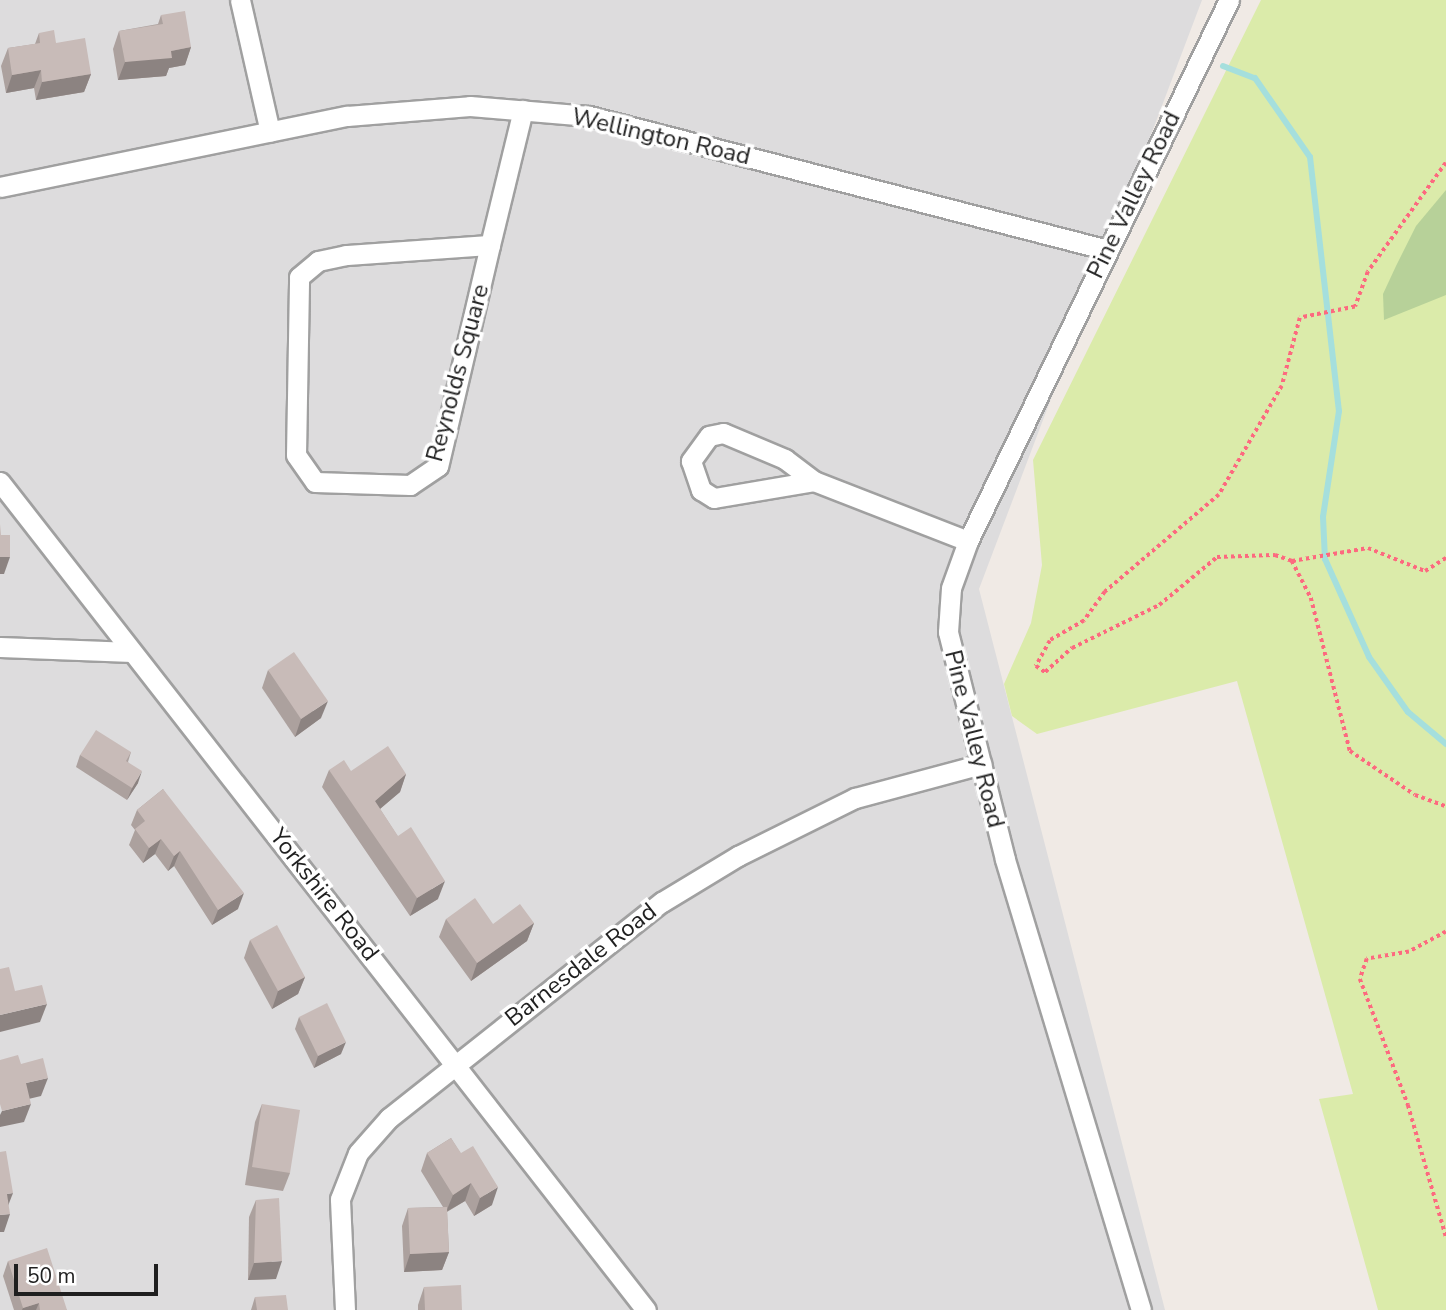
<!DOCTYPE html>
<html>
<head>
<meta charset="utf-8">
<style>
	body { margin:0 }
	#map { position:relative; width:1446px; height:1310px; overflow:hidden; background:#f0eae5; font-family:"Nunito Sans",sans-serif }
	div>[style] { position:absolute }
	.residential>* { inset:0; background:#dddcdd }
	.grass>* { inset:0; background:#dbebaa }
	.forest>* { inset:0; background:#b7d199 }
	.stream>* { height:6px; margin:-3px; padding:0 3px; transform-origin:3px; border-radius:3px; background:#a5dfdd }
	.path>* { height:3.5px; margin-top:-1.75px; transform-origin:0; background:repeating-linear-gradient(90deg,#fd697f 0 3.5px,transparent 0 7px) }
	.roads { filter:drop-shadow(2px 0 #a0a0a0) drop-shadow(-2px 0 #a0a0a0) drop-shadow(0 2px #a0a0a0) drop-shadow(0 -2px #a0a0a0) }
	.minor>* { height:19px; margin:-9.5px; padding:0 9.5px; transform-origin:9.5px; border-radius:9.5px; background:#fff }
	.wall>* { inset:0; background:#aca19e }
	.shaded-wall>* { inset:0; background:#8c8381 }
	.building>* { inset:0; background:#c8bbb8 }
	span { translate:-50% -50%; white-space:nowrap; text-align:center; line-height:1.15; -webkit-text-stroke:7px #fff; paint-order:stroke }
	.street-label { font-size:24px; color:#1f1f1f }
	.scale { position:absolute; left:14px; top:1264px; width:144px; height:32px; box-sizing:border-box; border:4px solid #1f1f1f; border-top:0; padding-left:9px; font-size:21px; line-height:24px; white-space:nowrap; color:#1f1f1f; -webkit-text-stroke:5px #fff; paint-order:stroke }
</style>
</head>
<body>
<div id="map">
	<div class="residential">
		<i style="clip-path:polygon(0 0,1202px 0,979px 589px,1165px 1310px,0 1310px)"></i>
	</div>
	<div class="grass">
		<i style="clip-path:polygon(1261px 0,1446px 0,1446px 1310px,1378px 1310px,1319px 1099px,1353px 1094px,1237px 681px,1037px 734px,1012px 716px,1004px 684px,1031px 623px,1042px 565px,1033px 460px)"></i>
	</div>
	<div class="forest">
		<i style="clip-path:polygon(1446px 190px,1446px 295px,1384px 320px,1383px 294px,1396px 266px,1416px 226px)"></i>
	</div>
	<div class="stream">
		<i style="left:1223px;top:66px;width:34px;rotate:21deg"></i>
		<i style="left:1255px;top:78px;width:96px;rotate:55.2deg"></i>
		<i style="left:1310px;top:157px;width:256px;rotate:83.5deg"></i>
		<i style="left:1339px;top:411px;width:107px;rotate:98.6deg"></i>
		<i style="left:1323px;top:517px;width:42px;rotate:87.3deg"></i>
		<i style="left:1325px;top:559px;width:107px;rotate:65.8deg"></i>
		<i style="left:1369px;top:657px;width:67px;rotate:54.7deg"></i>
		<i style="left:1408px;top:712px;width:50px;rotate:40.1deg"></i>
	</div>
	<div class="path">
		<i style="left:1446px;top:163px;width:134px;rotate:125.6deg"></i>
		<i style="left:1368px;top:272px;width:37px;rotate:110deg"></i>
		<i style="left:1355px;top:307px;width:56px;rotate:168.7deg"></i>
		<i style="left:1300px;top:318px;width:70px;rotate:104.8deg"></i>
		<i style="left:1282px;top:386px;width:126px;rotate:120deg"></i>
		<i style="left:1219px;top:495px;width:150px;rotate:139.6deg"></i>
		<i style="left:1105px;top:592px;width:36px;rotate:126deg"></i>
		<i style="left:1084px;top:621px;width:39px;rotate:150deg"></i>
		<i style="left:1050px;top:641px;width:29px;rotate:119deg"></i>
		<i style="left:1036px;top:666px;width:11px;rotate:34deg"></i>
		<i style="left:1045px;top:672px;width:36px;rotate:-42deg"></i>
		<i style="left:1072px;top:648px;width:97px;rotate:-26.3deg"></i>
		<i style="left:1159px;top:605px;width:75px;rotate:-39.6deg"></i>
		<i style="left:1217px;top:557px;width:58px;rotate:-2deg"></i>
		<i style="left:1275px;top:555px;width:18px;rotate:19deg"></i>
		<i style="left:1292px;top:561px;width:42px;rotate:62.8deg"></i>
		<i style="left:1311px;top:598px;width:158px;rotate:75.7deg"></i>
		<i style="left:1350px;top:751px;width:78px;rotate:34.1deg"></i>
		<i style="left:1415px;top:795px;width:33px;rotate:20deg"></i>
		<i style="left:1292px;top:561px;width:77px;rotate:-9.7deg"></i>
		<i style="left:1368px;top:548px;width:61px;rotate:22deg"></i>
		<i style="left:1425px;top:571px;width:25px;rotate:-32deg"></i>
		<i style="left:1446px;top:932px;width:42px;rotate:151.6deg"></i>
		<i style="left:1409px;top:952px;width:43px;rotate:170.5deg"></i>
		<i style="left:1367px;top:959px;width:21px;rotate:109deg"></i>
		<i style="left:1360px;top:979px;width:135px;rotate:69.1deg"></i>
		<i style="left:1408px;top:1105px;width:137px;rotate:73.9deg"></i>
	</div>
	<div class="roads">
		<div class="minor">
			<i style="left:240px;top:0;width:135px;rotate:77.2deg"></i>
			<i style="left:0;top:187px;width:354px;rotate:-11.6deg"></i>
			<i style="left:347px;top:116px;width:123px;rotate:-4.6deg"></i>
			<i style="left:470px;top:106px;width:119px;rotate:4.8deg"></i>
			<i style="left:589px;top:116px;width:536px;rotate:14.48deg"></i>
			<i style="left:490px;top:245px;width:227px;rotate:103.2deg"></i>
			<i style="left:438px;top:466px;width:34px;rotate:146deg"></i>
			<i style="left:410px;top:485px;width:95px;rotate:-178.2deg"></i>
			<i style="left:315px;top:482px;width:33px;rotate:-125deg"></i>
			<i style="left:296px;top:455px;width:178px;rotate:-89deg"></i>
			<i style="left:299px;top:277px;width:25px;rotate:-40deg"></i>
			<i style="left:318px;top:261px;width:29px;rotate:-12deg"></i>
			<i style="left:346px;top:255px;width:144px;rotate:-4deg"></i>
			<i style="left:490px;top:245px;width:139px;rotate:-76.3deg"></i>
			<i style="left:814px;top:481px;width:36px;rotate:-143deg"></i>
			<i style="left:785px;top:459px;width:67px;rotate:-157.2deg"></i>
			<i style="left:723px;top:433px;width:14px;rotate:168deg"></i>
			<i style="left:709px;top:436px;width:31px;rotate:126deg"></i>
			<i style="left:691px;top:461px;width:31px;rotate:71deg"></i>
			<i style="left:701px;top:490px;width:15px;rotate:32deg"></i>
			<i style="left:714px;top:498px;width:101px;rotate:-9.6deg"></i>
			<i style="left:814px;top:481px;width:165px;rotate:21.3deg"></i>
			<i style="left:0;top:482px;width:1050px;rotate:52.04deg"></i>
			<i style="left:0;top:647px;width:132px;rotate:2.2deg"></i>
			<i style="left:345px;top:1310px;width:111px;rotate:-92.6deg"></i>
			<i style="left:340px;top:1199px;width:49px;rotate:-68.6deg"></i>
			<i style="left:358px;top:1153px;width:47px;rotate:-48.5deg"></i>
			<i style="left:389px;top:1118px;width:348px;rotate:-38.4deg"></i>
			<i style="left:662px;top:902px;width:89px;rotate:-31.2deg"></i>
			<i style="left:738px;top:856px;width:131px;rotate:-26.4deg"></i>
			<i style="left:855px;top:798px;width:131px;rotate:-15deg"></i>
			<i style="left:1141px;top:1310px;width:471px;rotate:-106.8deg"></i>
			<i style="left:1005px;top:859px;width:234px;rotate:-104.1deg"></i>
			<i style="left:948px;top:632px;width:44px;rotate:-86.1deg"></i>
			<i style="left:951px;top:588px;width:50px;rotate:-70.1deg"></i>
			<i style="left:968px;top:541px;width:601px;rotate:-64.25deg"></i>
		</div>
	</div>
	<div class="wall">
		<i style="clip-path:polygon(161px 15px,191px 47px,185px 65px,169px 68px,166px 76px,118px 80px,113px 49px,119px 31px,158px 24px)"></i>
		<i style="clip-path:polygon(39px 33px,56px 43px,91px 74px,84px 92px,36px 100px,34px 88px,6px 93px,1px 66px,8px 48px,35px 44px)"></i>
		<i style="clip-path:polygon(268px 670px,321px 718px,295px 737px,262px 688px)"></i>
		<i style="clip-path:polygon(131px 752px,128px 762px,138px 783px,127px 800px,76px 767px,80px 755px)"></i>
		<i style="clip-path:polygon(329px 770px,406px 774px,400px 792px,380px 809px,438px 899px,410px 916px,322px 787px)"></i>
		<i style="clip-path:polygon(163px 789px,238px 909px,212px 925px,174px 866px,168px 871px,155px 854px,143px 863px,129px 845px,135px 830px,131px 825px,137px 810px)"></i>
		<i style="clip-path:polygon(446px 919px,493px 924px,534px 923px,527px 941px,471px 981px,439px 937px)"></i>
		<i style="clip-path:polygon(250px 940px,305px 977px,298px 994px,272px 1009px,244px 958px)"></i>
		<i style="clip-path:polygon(299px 1017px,341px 1054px,314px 1068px,295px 1029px)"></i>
		<i style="clip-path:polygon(262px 1104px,290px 1173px,283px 1191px,245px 1185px,255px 1122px)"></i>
		<i style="clip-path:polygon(451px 1138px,492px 1205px,474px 1216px,465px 1201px,447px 1212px,449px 1252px,442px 1270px,404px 1272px,402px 1226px,408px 1208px,443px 1207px,421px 1171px,427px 1153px)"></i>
		<i style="clip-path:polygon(256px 1200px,276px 1279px,248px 1280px,249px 1217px)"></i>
		<i style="clip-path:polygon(8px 1261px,67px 1310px,14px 1310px,3px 1276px)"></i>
		<i style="clip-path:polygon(424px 1287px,462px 1310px,418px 1310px,418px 1305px)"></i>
		<i style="clip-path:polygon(255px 1297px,288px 1310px,251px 1310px)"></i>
	</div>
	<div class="shaded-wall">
		<i style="clip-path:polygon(191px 47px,185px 65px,169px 68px,166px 76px,118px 80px,125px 62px,171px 51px)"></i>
		<i style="clip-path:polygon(41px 70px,34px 88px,6px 93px,12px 75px)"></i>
		<i style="clip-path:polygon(91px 74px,84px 92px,36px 100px,42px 82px)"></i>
		<i style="clip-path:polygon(0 557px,10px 557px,4px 574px,0 574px)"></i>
		<i style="clip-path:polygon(328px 701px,321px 718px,295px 737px,301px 719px)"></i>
		<i style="clip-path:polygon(142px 771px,138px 783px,127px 800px,132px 788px)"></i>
		<i style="clip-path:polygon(406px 774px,400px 792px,368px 819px,375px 801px)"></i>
		<i style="clip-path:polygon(161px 839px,155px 854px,143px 863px,149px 848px)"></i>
		<i style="clip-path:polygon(180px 851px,174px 866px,168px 871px,174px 856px)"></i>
		<i style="clip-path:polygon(445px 881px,438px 899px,410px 916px,417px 898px)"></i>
		<i style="clip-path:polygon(244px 893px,238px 909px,212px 925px,218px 910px)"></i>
		<i style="clip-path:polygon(534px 923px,527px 941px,471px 981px,477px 963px)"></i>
		<i style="clip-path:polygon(305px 977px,298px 994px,272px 1009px,278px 991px)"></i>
		<i style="clip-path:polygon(47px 1004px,40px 1022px,0 1032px,0 1015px)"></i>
		<i style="clip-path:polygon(346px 1042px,341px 1054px,314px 1068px,318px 1056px)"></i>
		<i style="clip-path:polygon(48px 1078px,41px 1096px,20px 1101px,26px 1083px)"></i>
		<i style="clip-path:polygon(31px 1104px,24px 1122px,0 1127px,0 1115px,2px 1111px)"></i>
		<i style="clip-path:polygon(471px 1183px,465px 1201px,446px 1212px,453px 1195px)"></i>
		<i style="clip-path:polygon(498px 1187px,492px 1205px,474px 1216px,480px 1198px)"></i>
		<i style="clip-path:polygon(13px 1193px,6px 1211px,7px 1194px)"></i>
		<i style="clip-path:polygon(10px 1214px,4px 1232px,0 1232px,0 1215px)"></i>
		<i style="clip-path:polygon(449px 1252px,442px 1270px,404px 1272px,410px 1254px)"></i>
		<i style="clip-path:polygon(282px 1261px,276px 1279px,248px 1280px,254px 1263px)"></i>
		<i style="clip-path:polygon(39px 1303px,36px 1310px,22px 1310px,23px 1308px)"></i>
	</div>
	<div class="building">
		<i style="clip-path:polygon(185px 11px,191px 47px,171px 51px,172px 58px,125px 62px,119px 31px,163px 24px,161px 15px)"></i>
		<i style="clip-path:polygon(54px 30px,56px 43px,85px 38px,91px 74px,42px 82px,41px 70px,12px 75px,8px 48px,40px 43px,39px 33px)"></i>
		<i style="clip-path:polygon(0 524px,1px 535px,10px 535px,10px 557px,0 557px)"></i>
		<i style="clip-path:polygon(294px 652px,328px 701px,301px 719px,268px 670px)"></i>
		<i style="clip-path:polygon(96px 730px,131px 752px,126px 761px,142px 771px,132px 788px,80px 755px)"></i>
		<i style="clip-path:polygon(388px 746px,406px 774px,375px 801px,398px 836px,411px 827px,445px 881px,417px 898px,329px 770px,344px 760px,351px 771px)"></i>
		<i style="clip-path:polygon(163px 789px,244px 893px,218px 910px,180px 851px,174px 856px,161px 839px,149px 848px,135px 829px,145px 821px,137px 810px)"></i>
		<i style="clip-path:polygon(475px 898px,493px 924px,520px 904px,534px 923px,477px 963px,446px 919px)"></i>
		<i style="clip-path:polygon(277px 925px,305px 977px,278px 991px,250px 940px)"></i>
		<i style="clip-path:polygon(9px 967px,15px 991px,42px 985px,47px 1004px,0 1015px,0 969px)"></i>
		<i style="clip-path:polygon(327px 1003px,346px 1042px,318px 1056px,299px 1017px)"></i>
		<i style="clip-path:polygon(18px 1055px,21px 1064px,43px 1058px,48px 1078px,26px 1083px,31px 1104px,2px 1111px,0 1104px,0 1060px)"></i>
		<i style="clip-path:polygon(262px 1104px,300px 1110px,290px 1173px,252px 1167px)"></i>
		<i style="clip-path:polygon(451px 1138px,461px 1153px,473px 1146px,498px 1187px,480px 1198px,471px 1183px,453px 1195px,427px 1153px)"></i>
		<i style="clip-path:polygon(6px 1151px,13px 1193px,7px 1194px,10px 1214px,0 1215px,0 1152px)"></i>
		<i style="clip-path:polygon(279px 1198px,282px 1261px,254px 1263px,256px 1200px)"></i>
		<i style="clip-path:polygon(447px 1207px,449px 1252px,410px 1254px,408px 1208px)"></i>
		<i style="clip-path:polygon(47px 1248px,67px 1310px,40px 1310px,39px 1303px,23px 1308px,8px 1261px)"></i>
		<i style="clip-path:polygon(461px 1285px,462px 1310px,425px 1310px,424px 1287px)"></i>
		<i style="clip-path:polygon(286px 1295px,288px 1310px,257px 1310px,255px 1297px)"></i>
	</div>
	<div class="street-label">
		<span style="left:661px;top:137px;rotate:13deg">Wellington Road</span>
		<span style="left:1134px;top:195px;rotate:-64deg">Pine Valley Road</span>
		<span style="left:458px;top:373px;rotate:-75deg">Reynolds Square</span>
		<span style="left:974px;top:739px;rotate:76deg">Pine Valley Road</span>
		<span style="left:324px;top:895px;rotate:52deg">Yorkshire Road</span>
		<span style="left:581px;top:965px;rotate:-38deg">Barnesdale Road</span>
	</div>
	<div class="scale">50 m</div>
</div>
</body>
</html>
